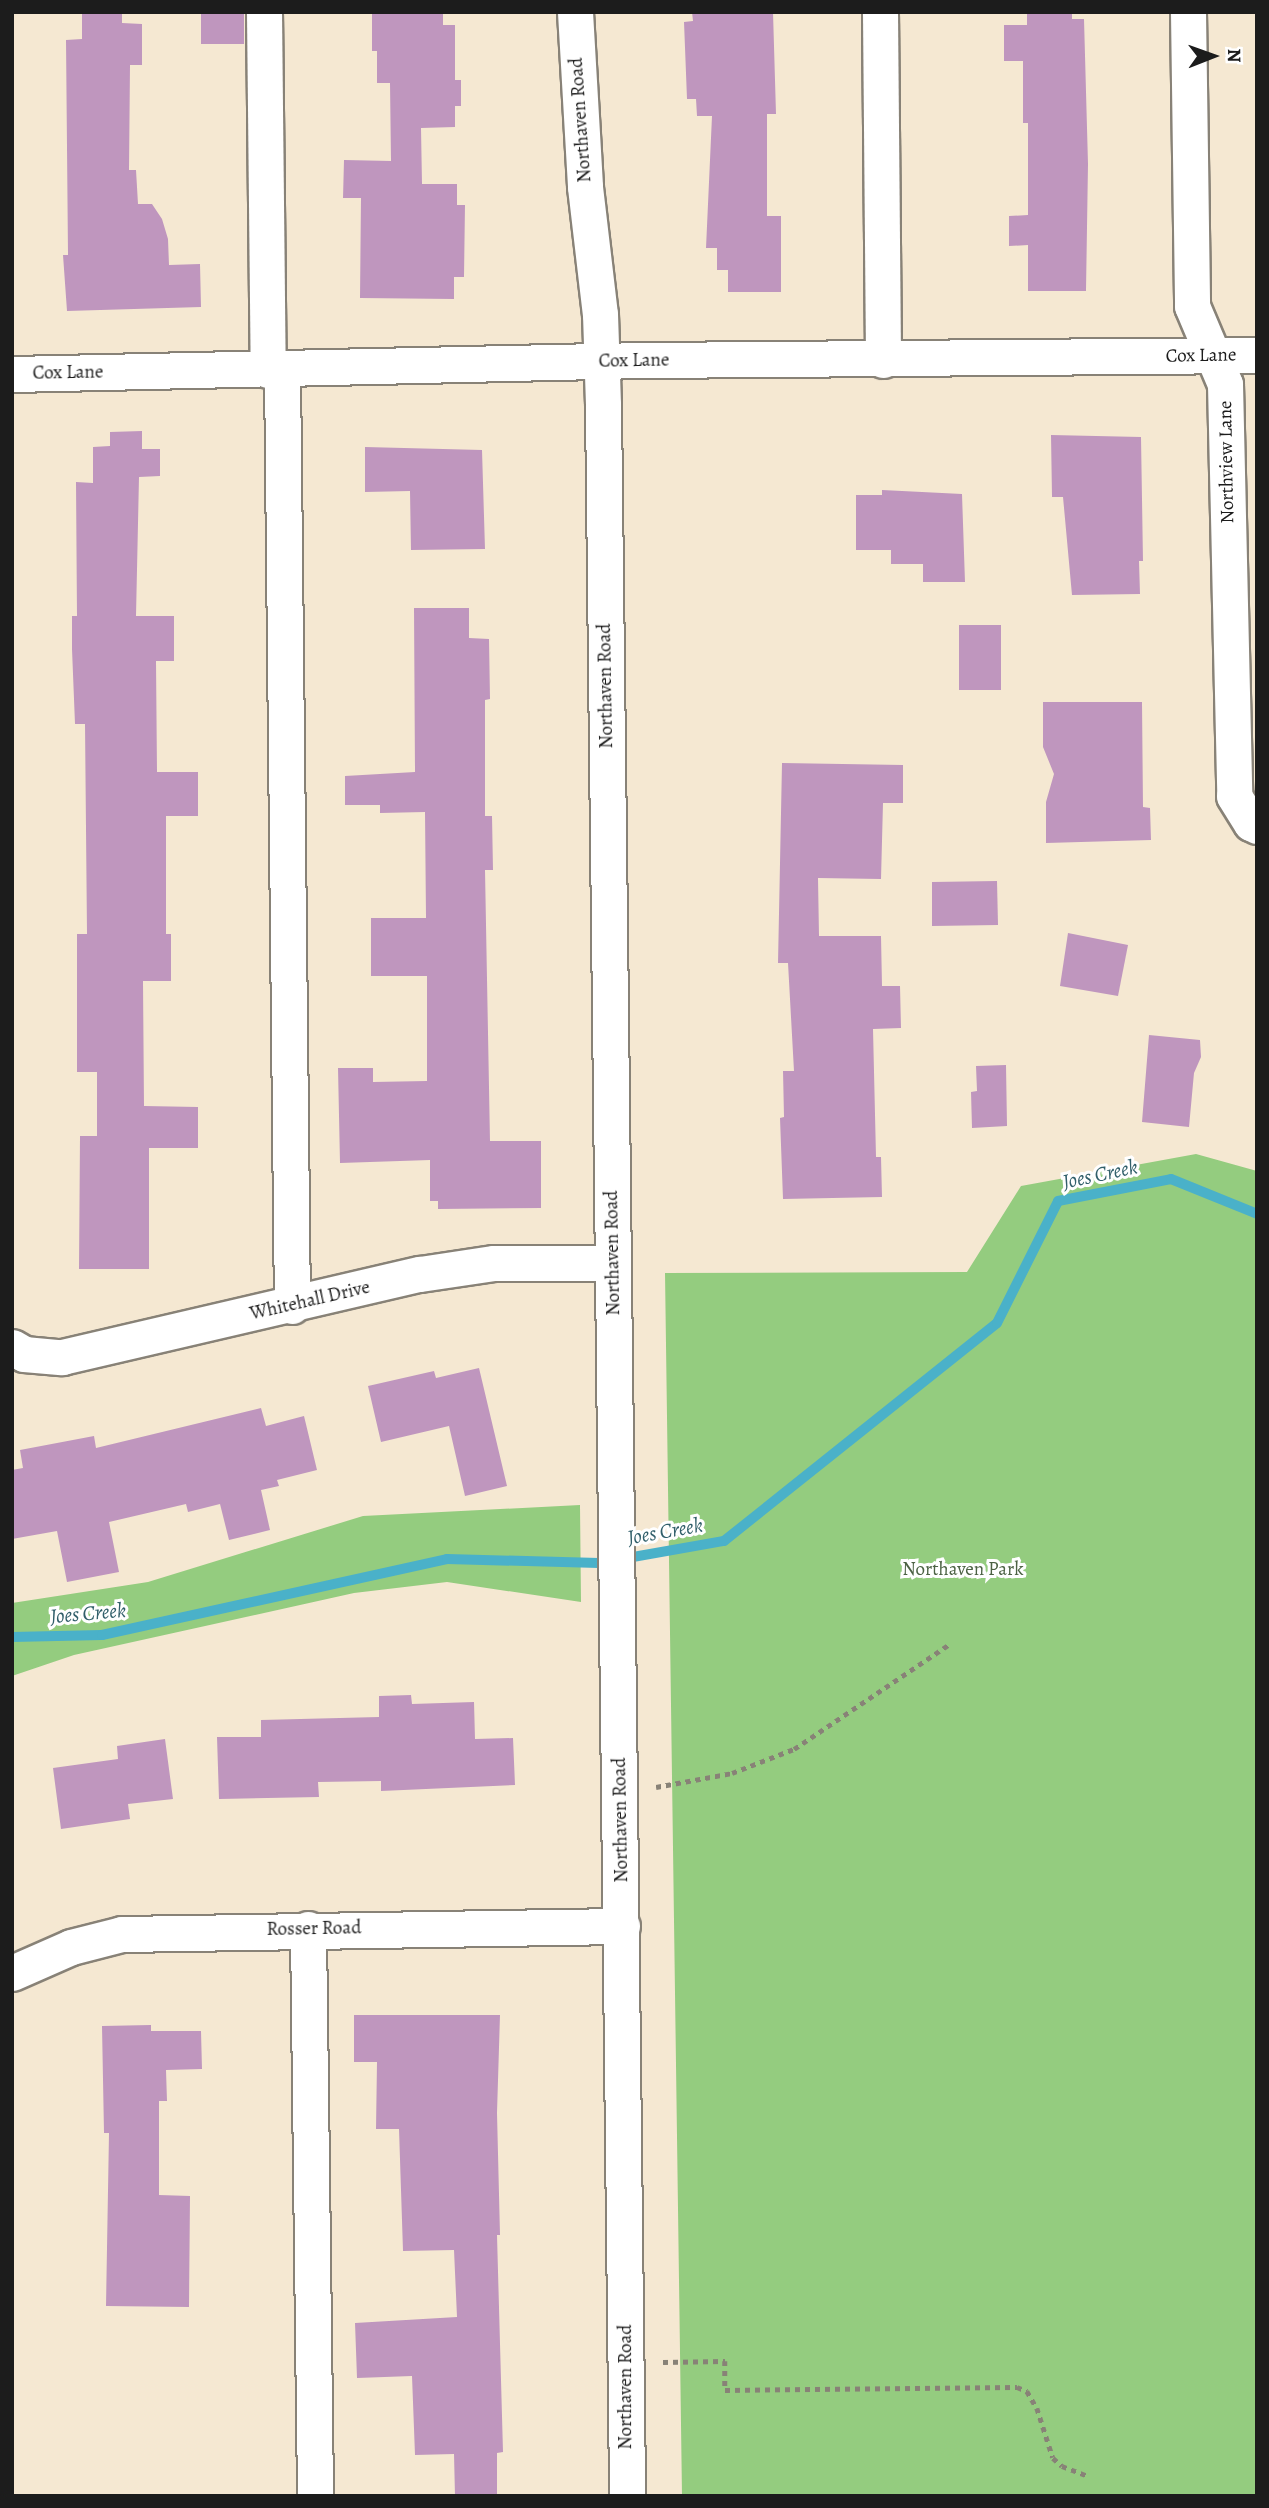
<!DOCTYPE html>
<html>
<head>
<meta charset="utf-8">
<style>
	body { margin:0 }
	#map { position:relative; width:1269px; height:2508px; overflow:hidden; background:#f5e8d2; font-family:Alegreya,serif }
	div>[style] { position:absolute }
	.green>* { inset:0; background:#94cc7f }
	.stream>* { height:10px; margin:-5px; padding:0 5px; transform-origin:5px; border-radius:5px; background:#4ab1c9 }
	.building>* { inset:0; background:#bf96be }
	.path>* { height:4.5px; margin-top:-2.25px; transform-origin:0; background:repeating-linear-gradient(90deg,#888277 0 5px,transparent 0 10px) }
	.roads { filter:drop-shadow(2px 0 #888277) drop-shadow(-2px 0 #888277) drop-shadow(0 2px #888277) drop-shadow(0 -2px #888277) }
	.minor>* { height:35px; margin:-17.5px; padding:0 17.5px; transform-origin:17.5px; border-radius:17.5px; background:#fff }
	span { translate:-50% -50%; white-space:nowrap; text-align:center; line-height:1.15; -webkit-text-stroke:6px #fff; paint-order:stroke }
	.street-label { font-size:19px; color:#1c1c1c }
	.park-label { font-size:19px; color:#4c6244 }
	.water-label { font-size:21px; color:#315f6a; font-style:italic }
	.frame { position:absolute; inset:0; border:14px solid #1c1c1c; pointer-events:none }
	.north { position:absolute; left:1178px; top:21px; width:70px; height:70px; -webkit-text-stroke:5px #fff; paint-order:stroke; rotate:89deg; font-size:19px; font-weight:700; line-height:28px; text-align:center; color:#1c1c1c }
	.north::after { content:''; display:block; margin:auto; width:24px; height:32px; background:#1c1c1c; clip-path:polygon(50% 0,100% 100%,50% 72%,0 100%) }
</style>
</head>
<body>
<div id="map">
	<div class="green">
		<i style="clip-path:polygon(1196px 1154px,1257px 1171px,1257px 2496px,682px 2496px,665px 1273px,967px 1272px,1021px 1186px)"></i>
		<i style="clip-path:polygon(580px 1505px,581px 1602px,447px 1582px,354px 1593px,74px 1655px,12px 1676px,12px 1603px,148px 1582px,363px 1516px)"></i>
	</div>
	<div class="stream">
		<i style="left:12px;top:1637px;width:90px;rotate:-1.3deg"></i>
		<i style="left:102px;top:1635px;width:353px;rotate:-12.4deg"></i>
		<i style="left:447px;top:1559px;width:152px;rotate:1.5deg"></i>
		<i style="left:599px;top:1563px;width:127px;rotate:-10deg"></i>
		<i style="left:724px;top:1541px;width:349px;rotate:-38.6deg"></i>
		<i style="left:997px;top:1323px;width:136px;rotate:-63.4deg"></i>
		<i style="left:1058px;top:1201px;width:115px;rotate:-11deg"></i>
		<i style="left:1171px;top:1179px;width:93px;rotate:22.1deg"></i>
	</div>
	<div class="building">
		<i style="clip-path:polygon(82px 12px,122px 12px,122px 23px,142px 24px,142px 65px,130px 65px,129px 170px,136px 170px,138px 204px,152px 204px,162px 219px,168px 239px,169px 265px,200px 264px,201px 307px,67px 311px,63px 255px,68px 255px,66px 40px,82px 39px)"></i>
		<i style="clip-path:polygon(201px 12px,244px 12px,244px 44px,201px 44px)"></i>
		<i style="clip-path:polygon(372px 12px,443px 12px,443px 25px,455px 25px,455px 80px,461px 80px,461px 106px,455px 106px,455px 127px,421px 128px,422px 184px,457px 184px,457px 205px,465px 205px,464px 277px,454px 277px,454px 299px,360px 298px,361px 198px,343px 198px,344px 160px,391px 161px,390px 83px,377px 83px,377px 51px,372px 51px)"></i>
		<i style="clip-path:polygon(692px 12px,773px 12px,776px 114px,767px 114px,767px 216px,781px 216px,781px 292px,728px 292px,728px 270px,717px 270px,717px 248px,706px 248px,712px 116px,697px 116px,696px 99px,687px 99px,684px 22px,693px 21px)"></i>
		<i style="clip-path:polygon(1027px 12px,1072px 12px,1072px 19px,1084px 19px,1088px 164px,1086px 291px,1028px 291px,1028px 245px,1009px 246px,1009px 216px,1028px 215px,1028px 123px,1023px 123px,1023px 61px,1004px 61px,1004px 25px,1027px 25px)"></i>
		<i style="clip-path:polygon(142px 431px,142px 449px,160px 449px,160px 476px,139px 477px,136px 616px,174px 616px,174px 661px,156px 661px,157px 772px,198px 772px,198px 816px,166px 816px,166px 934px,171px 934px,171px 981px,143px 981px,144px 1106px,198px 1107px,198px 1148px,149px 1148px,149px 1269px,79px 1269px,80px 1136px,97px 1136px,97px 1072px,77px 1072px,77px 934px,87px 934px,85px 724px,75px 724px,72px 649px,72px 616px,77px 616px,76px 482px,93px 483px,93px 447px,110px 446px,110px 432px)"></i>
		<i style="clip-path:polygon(1051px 435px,1141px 437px,1143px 561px,1139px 561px,1140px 594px,1072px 595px,1063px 497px,1052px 497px)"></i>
		<i style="clip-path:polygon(365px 447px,482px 450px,485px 549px,411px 550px,410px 491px,365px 492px)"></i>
		<i style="clip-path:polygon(882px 490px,962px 494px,965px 582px,923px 582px,923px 564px,891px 564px,891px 550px,856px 550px,856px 495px,882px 495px)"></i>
		<i style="clip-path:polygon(414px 608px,469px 608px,469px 638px,489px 639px,490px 699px,485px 700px,485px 816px,492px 816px,493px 870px,485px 870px,490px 1141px,541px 1141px,541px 1208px,438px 1209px,438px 1201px,430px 1201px,430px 1160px,340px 1163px,338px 1068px,373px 1068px,373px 1082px,427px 1081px,427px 976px,371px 976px,371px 918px,426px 918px,425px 812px,380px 813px,380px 805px,345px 805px,345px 776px,415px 772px)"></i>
		<i style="clip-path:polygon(959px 625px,1001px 625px,1001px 690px,959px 690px)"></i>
		<i style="clip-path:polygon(1043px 702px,1142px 702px,1143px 807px,1150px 808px,1151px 840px,1046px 843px,1046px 802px,1054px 774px,1043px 747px)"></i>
		<i style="clip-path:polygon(782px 763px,903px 765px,903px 803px,883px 803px,881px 879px,818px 878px,819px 936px,881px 936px,882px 986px,900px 986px,901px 1028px,873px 1029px,876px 1157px,881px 1157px,882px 1197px,783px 1199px,780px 1118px,784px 1117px,783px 1071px,794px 1071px,788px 963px,778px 963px)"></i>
		<i style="clip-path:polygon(997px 881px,998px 925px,932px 926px,932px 882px)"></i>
		<i style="clip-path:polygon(1068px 933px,1128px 945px,1118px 996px,1060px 986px)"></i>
		<i style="clip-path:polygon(1149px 1035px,1200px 1040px,1201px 1057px,1194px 1073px,1189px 1127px,1142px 1122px)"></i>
		<i style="clip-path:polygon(1006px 1065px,1007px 1126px,972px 1128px,971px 1092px,977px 1091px,976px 1066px)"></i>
		<i style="clip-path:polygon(479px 1368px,507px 1486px,465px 1496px,449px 1426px,381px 1442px,368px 1386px,434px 1371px,436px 1378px)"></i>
		<i style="clip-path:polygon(261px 1408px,266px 1426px,304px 1416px,317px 1470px,277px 1480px,279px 1486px,261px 1490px,270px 1530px,229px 1540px,220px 1504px,188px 1512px,186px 1504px,109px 1522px,119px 1572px,67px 1582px,57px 1531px,12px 1539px,12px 1470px,23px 1468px,20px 1450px,94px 1436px,96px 1448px)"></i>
		<i style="clip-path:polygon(411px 1695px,412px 1704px,474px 1702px,475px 1739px,513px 1738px,515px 1785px,381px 1791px,381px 1781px,318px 1782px,319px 1797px,219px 1799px,217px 1737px,261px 1737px,261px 1720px,379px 1717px,379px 1696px)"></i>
		<i style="clip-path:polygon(165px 1739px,173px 1799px,128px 1804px,130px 1819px,61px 1829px,53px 1768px,118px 1759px,117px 1746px)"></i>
		<i style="clip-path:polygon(354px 2015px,500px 2015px,497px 2113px,500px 2235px,497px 2235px,503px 2452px,497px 2453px,497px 2496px,455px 2496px,454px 2454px,415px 2455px,412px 2376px,357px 2378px,355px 2323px,457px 2317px,454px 2250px,403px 2251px,399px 2129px,376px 2129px,377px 2062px,354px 2062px)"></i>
		<i style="clip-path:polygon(151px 2025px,151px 2031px,201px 2031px,202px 2069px,166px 2070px,167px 2101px,159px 2101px,159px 2195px,190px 2196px,189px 2307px,106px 2306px,109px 2133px,104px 2133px,102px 2026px)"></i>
	</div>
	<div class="path">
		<i style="left:656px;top:1787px;width:77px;rotate:-10.4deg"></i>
		<i style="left:732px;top:1773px;width:66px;rotate:-21.2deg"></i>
		<i style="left:794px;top:1749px;width:189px;rotate:-34deg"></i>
		<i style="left:663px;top:2362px;width:62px;rotate:-0.9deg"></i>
		<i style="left:725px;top:2361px;width:29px;rotate:90deg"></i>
		<i style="left:725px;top:2390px;width:292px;rotate:-0.6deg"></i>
		<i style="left:1017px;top:2387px;width:11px;rotate:22deg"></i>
		<i style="left:1027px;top:2391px;width:20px;rotate:60deg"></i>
		<i style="left:1037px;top:2408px;width:52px;rotate:72.3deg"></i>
		<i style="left:1053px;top:2458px;width:12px;rotate:42deg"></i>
		<i style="left:1062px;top:2466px;width:28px;rotate:21deg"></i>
	</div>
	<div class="roads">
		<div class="minor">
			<i style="left:264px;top:12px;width:358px;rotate:89.4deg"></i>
			<i style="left:575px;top:12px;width:175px;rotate:86.7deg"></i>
			<i style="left:585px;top:187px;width:128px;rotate:83.3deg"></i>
			<i style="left:600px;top:314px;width:91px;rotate:88.1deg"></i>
			<i style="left:603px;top:405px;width:2091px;rotate:89.34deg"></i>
			<i style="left:880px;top:12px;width:348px;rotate:89.5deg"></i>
			<i style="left:1188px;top:12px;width:294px;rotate:89.2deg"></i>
			<i style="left:1192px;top:306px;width:85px;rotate:67.1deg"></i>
			<i style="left:1225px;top:384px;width:412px;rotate:88.7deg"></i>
			<i style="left:1234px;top:796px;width:32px;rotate:58deg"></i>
			<i style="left:1251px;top:823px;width:7px;rotate:27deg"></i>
			<i style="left:282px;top:370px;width:936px;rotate:89.39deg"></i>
			<i style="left:12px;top:374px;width:634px;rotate:-1.27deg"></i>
			<i style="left:646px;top:360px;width:611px;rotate:-0.47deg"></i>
			<i style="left:12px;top:1347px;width:14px;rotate:30deg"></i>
			<i style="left:24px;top:1354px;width:38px;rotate:5deg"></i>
			<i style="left:62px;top:1357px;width:367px;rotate:-13.1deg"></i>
			<i style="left:420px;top:1274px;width:75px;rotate:-8.5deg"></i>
			<i style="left:494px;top:1263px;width:119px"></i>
			<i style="left:308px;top:1929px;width:567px;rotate:89.29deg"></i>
			<i style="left:12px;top:1973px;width:64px;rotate:-23.8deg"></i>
			<i style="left:71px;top:1947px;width:53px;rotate:-14.3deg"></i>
			<i style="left:122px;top:1934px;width:500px;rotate:-0.92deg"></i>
		</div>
	</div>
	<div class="street-label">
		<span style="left:581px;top:120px;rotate:-94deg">Northaven Road</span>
		<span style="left:1201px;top:356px;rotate:-1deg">Cox Lane</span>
		<span style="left:634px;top:361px;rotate:-1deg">Cox Lane</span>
		<span style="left:68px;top:373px;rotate:-1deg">Cox Lane</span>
		<span style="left:1227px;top:462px;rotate:-91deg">Northview Lane</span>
		<span style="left:606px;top:686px;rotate:-91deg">Northaven Road</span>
		<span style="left:613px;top:1253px;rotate:-91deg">Northaven Road</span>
		<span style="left:310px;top:1301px;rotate:-13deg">Whitehall Drive</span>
		<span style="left:621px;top:1820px;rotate:-91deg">Northaven Road</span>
		<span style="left:314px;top:1929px;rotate:-1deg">Rosser Road</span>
		<span style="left:626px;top:2387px;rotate:-90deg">Northaven Road</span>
	</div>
	<div class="park-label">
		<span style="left:963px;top:1570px">Northaven Park</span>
	</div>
	<div class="water-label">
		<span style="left:1100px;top:1174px;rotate:-12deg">Joes Creek</span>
		<span style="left:665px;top:1531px;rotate:-10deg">Joes Creek</span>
		<span style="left:88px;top:1613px;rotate:-5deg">Joes Creek</span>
	</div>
	<div class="frame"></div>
	<div class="north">N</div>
</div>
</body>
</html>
